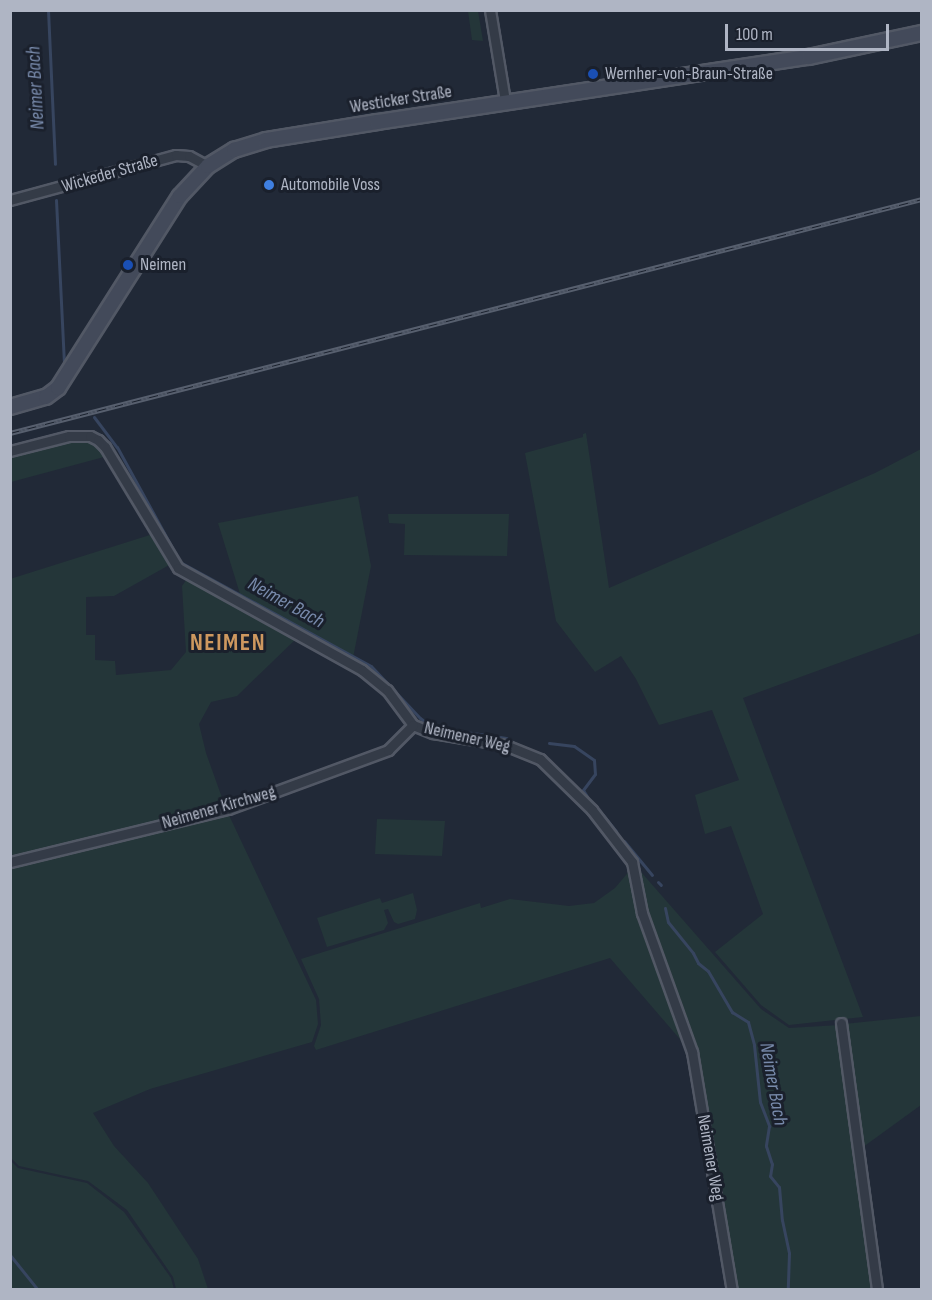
<!DOCTYPE html>
<html>
<head>
<meta charset="utf-8">
<style>
	body { margin:0 }
	#map { position:relative; width:932px; height:1300px; overflow:hidden; background:#212937; font-family:"Sofia Sans Condensed",sans-serif }
	div>[style] { position:absolute }
	.green>* { inset:0; background:#243639 }
	.stream>* { height:3px; margin:-1.5px; padding:0 1.5px; transform-origin:1.5px; border-radius:1.5px; background:#37455f }
	.roads { filter:drop-shadow(2px 0 #525865) drop-shadow(-2px 0 #525865) drop-shadow(0 2px #525865) drop-shadow(0 -2px #525865) }
	.minor>* { height:9px; margin:-4.5px; padding:0 4.5px; transform-origin:4.5px; border-radius:4.5px; background:#343b47 }
	.secondary>* { height:14px; margin:-7px; padding:0 7px; transform-origin:7px; border-radius:7px; background:#434a5a }
	.rail>* { height:5px; margin-top:-2.5px; transform-origin:0; background:repeating-linear-gradient(90deg,#1a202c 0 9px,#575f6e 0 18px); box-sizing:border-box; border-block:2px solid #575f6e }
	.dots>* { width:16px; height:16px; translate:-50% -50%; box-sizing:border-box; border:3px solid #1a202c; border-radius:50% }
	span { translate:-50% -50%; white-space:nowrap; text-align:center; line-height:1.15; -webkit-text-stroke:6px #1a202c; paint-order:stroke }
	.poi-label { font-size:18px; color:#afb5c4 }
	.left { translate:0 -50%; text-align:left }
	.street-label { font-size:18px; color:#afb5c4 }
	.water-label { font-size:20px; color:#788aab; font-style:italic }
	.district-label { font-size:24px; color:#ce985f; font-weight:700; letter-spacing:1.5px }
	.frame { position:absolute; inset:0; border:12px solid #afb5c4; pointer-events:none }
	.scale { position:absolute; left:725px; top:24px; width:164px; height:27px; box-sizing:border-box; border:3px solid #afb5c4; border-top:0; padding-left:8px; font-size:18px; line-height:21px; white-space:nowrap; color:#afb5c4; -webkit-text-stroke:4px #1a202c; paint-order:stroke }
</style>
</head>
<body>
<div id="map">
	<div class="green">
		<i style="clip-path:polygon(468px 11px,478px 11px,483px 41px,472px 40px)"></i>
		<i style="clip-path:polygon(586px 433px,609px 588px,875px 473px,921px 449px,921px 633px,743px 698px,863px 1017px,789px 1025px,761px 1005px,715px 952px,763px 914px,731px 826px,705px 834px,695px 795px,739px 780px,712px 710px,659px 725px,636px 679px,621px 656px,595px 672px,556px 621px,525px 453px,583px 437px,583px 434px)"></i>
		<i style="clip-path:polygon(79px 438px,97px 444px,104px 457px,11px 482px,11px 454px)"></i>
		<i style="clip-path:polygon(358px 496px,371px 566px,353px 658px,241px 597px,218px 523px)"></i>
		<i style="clip-path:polygon(388px 514px,509px 514px,507px 556px,404px 555px,405px 524px,389px 523px)"></i>
		<i style="clip-path:polygon(153px 534px,171px 564px,114px 596px,86px 597px,86px 635px,95px 635px,95px 660px,115px 661px,116px 675px,171px 670px,186px 652px,182px 586px,189px 576px,298px 637px,237px 696px,211px 702px,199px 724px,206px 753px,225px 806px,11px 859px,10px 579px)"></i>
		<i style="clip-path:polygon(227px 811px,316px 1000px,318px 1024px,312px 1042px,150px 1089px,93px 1113px,114px 1146px,148px 1183px,198px 1259px,208px 1289px,176px 1289px,173px 1277px,127px 1210px,88px 1181px,19px 1166px,11px 1158px,11px 863px)"></i>
		<i style="clip-path:polygon(377px 819px,445px 821px,442px 856px,375px 854px)"></i>
		<i style="clip-path:polygon(634px 864px,761px 1009px,789px 1028px,840px 1025px,876px 1289px,733px 1289px,693px 1050px,644px 912px)"></i>
		<i style="clip-path:polygon(631px 869px,691px 1052px,610px 958px,316px 1050px,314px 1046px,321px 1025px,319px 999px,301px 959px,480px 903px,481px 908px,510px 899px,569px 906px,594px 903px,615px 888px)"></i>
		<i style="clip-path:polygon(413px 893px,417px 910px,415px 919px,398px 924px,394px 922px,388px 909px,384px 910px,388px 923px,384px 930px,327px 947px,317px 918px,380px 898px,382px 903px)"></i>
		<i style="clip-path:polygon(921px 1016px,921px 1105px,859px 1150px,844px 1024px)"></i>
		<i style="clip-path:polygon(11px 1161px,18px 1168px,87px 1183px,124px 1212px,171px 1278px,174px 1289px,11px 1289px)"></i>
	</div>
	<div class="stream">
		<i style="left:48px;top:10px;width:154px;rotate:87.4deg"></i>
		<i style="left:56px;top:200px;width:161px;rotate:87.2deg"></i>
		<i style="left:94px;top:417px;width:38px;rotate:53deg"></i>
		<i style="left:117px;top:447px;width:131px;rotate:61.3deg"></i>
		<i style="left:180px;top:562px;width:217px;rotate:28.6deg"></i>
		<i style="left:371px;top:666px;width:71px;rotate:46.7deg"></i>
		<i style="left:420px;top:718px;width:15px;rotate:37deg"></i>
		<i style="left:432px;top:727px;width:75px;rotate:8.5deg"></i>
		<i style="left:506px;top:738px;width:17px;rotate:31deg"></i>
		<i style="left:549px;top:743px;width:25px;rotate:7deg"></i>
		<i style="left:574px;top:746px;width:24px;rotate:35deg"></i>
		<i style="left:594px;top:760px;width:14px;rotate:86deg"></i>
		<i style="left:595px;top:774px;width:20px;rotate:127deg"></i>
		<i style="left:583px;top:790px;width:9px;rotate:58deg"></i>
		<i style="left:603px;top:815px;width:21px;rotate:51deg"></i>
		<i style="left:624px;top:841px;width:44px;rotate:50.5deg"></i>
		<i style="left:658px;top:882px;width:4px;rotate:45deg"></i>
		<i style="left:665px;top:908px;width:14px;rotate:78deg"></i>
		<i style="left:668px;top:922px;width:40px;rotate:51deg"></i>
		<i style="left:693px;top:953px;width:11px;rotate:63deg"></i>
		<i style="left:698px;top:963px;width:13px;rotate:39deg"></i>
		<i style="left:708px;top:971px;width:48px;rotate:59.7deg"></i>
		<i style="left:732px;top:1012px;width:19px;rotate:32deg"></i>
		<i style="left:748px;top:1022px;width:24px;rotate:75deg"></i>
		<i style="left:754px;top:1045px;width:57px;rotate:84deg"></i>
		<i style="left:760px;top:1102px;width:26px;rotate:69deg"></i>
		<i style="left:769px;top:1126px;width:20px;rotate:99deg"></i>
		<i style="left:766px;top:1146px;width:19px;rotate:72deg"></i>
		<i style="left:772px;top:1164px;width:12px;rotate:99deg"></i>
		<i style="left:770px;top:1176px;width:14px;rotate:51deg"></i>
		<i style="left:779px;top:1187px;width:33px;rotate:85deg"></i>
		<i style="left:782px;top:1220px;width:34px;rotate:78deg"></i>
		<i style="left:789px;top:1253px;width:37px;rotate:92deg"></i>
		<i style="left:10px;top:1255px;width:45px;rotate:51.3deg"></i>
	</div>
	<div class="roads">
		<div class="minor">
			<i style="left:490px;top:10px;width:92px;rotate:80.6deg"></i>
			<i style="left:10px;top:200px;width:172px;rotate:-15.2deg"></i>
			<i style="left:176px;top:155px;width:13px;rotate:4deg"></i>
			<i style="left:189px;top:156px;width:21px;rotate:28deg"></i>
			<i style="left:10px;top:451px;width:61px;rotate:-14.3deg"></i>
			<i style="left:69px;top:436px;width:21px"></i>
			<i style="left:90px;top:436px;width:9px;rotate:27deg"></i>
			<i style="left:98px;top:440px;width:10px;rotate:45deg"></i>
			<i style="left:105px;top:447px;width:141px;rotate:58.9deg"></i>
			<i style="left:178px;top:568px;width:210px;rotate:29deg"></i>
			<i style="left:362px;top:670px;width:32px;rotate:39deg"></i>
			<i style="left:387px;top:690px;width:44px;rotate:53.4deg"></i>
			<i style="left:413px;top:725px;width:22px;rotate:22deg"></i>
			<i style="left:433px;top:733px;width:73px;rotate:9.5deg"></i>
			<i style="left:505px;top:745px;width:38px;rotate:22deg"></i>
			<i style="left:540px;top:759px;width:73px;rotate:44.4deg"></i>
			<i style="left:592px;top:810px;width:66px;rotate:52.4deg"></i>
			<i style="left:632px;top:862px;width:52px;rotate:78.9deg"></i>
			<i style="left:642px;top:913px;width:148px;rotate:70.2deg"></i>
			<i style="left:692px;top:1052px;width:241px;rotate:80.5deg"></i>
			<i style="left:10px;top:862px;width:224px;rotate:-13.7deg"></i>
			<i style="left:228px;top:809px;width:171px;rotate:-20.2deg"></i>
			<i style="left:388px;top:750px;width:35px;rotate:-45deg"></i>
			<i style="left:841px;top:1023px;width:269px;rotate:82.3deg"></i>
		</div>
		<div class="secondary">
			<i style="left:10px;top:407px;width:37px;rotate:-16deg"></i>
			<i style="left:46px;top:397px;width:15px;rotate:-37deg"></i>
			<i style="left:58px;top:388px;width:227px;rotate:-57.6deg"></i>
			<i style="left:180px;top:196px;width:41px;rotate:-47deg"></i>
			<i style="left:208px;top:166px;width:31px;rotate:-32deg"></i>
			<i style="left:234px;top:150px;width:34px;rotate:-17deg"></i>
			<i style="left:266px;top:140px;width:112px;rotate:-9.2deg"></i>
			<i style="left:377px;top:122px;width:437px;rotate:-8.6deg"></i>
			<i style="left:809px;top:57px;width:116px;rotate:-12deg"></i>
		</div>
	</div>
	<div class="rail">
		<i style="left:10px;top:433px;width:942px;rotate:-14.39deg"></i>
	</div>
	<div class="dots">
		<i style="left:593px;top:74px;background:#1a4fb4"></i>
		<i style="left:269px;top:185px;background:#3f7fe0"></i>
		<i style="left:128px;top:265px;background:#1a4fb4"></i>
	</div>
	<div class="poi-label">
		<span class="left" style="left:605px;top:74px">Wernher-von-Braun-Straße</span>
		<span class="left" style="left:281px;top:185px">Automobile Voss</span>
		<span class="left" style="left:140px;top:265px">Neimen</span>
	</div>
	<div class="street-label">
		<span style="left:401px;top:100px;rotate:-9deg">Westicker Straße</span>
		<span style="left:110px;top:174px;rotate:-16deg">Wickeder Straße</span>
		<span style="left:467px;top:738px;rotate:13deg">Neimener Weg</span>
		<span style="left:219px;top:808px;rotate:-16deg">Neimener Kirchweg</span>
		<span style="left:710px;top:1158px;rotate:80deg">Neimener Weg</span>
	</div>
	<div class="water-label">
		<span style="left:36px;top:88px;rotate:-93deg">Neimer Bach</span>
		<span style="left:286px;top:603px;rotate:29deg">Neimer Bach</span>
		<span style="left:773px;top:1084px;rotate:80deg">Neimer Bach</span>
	</div>
	<div class="district-label">
		<span style="left:228px;top:643px">NEIMEN</span>
	</div>
	<div class="frame"></div>
	<div class="scale">100 m</div>
</div>
</body>
</html>
